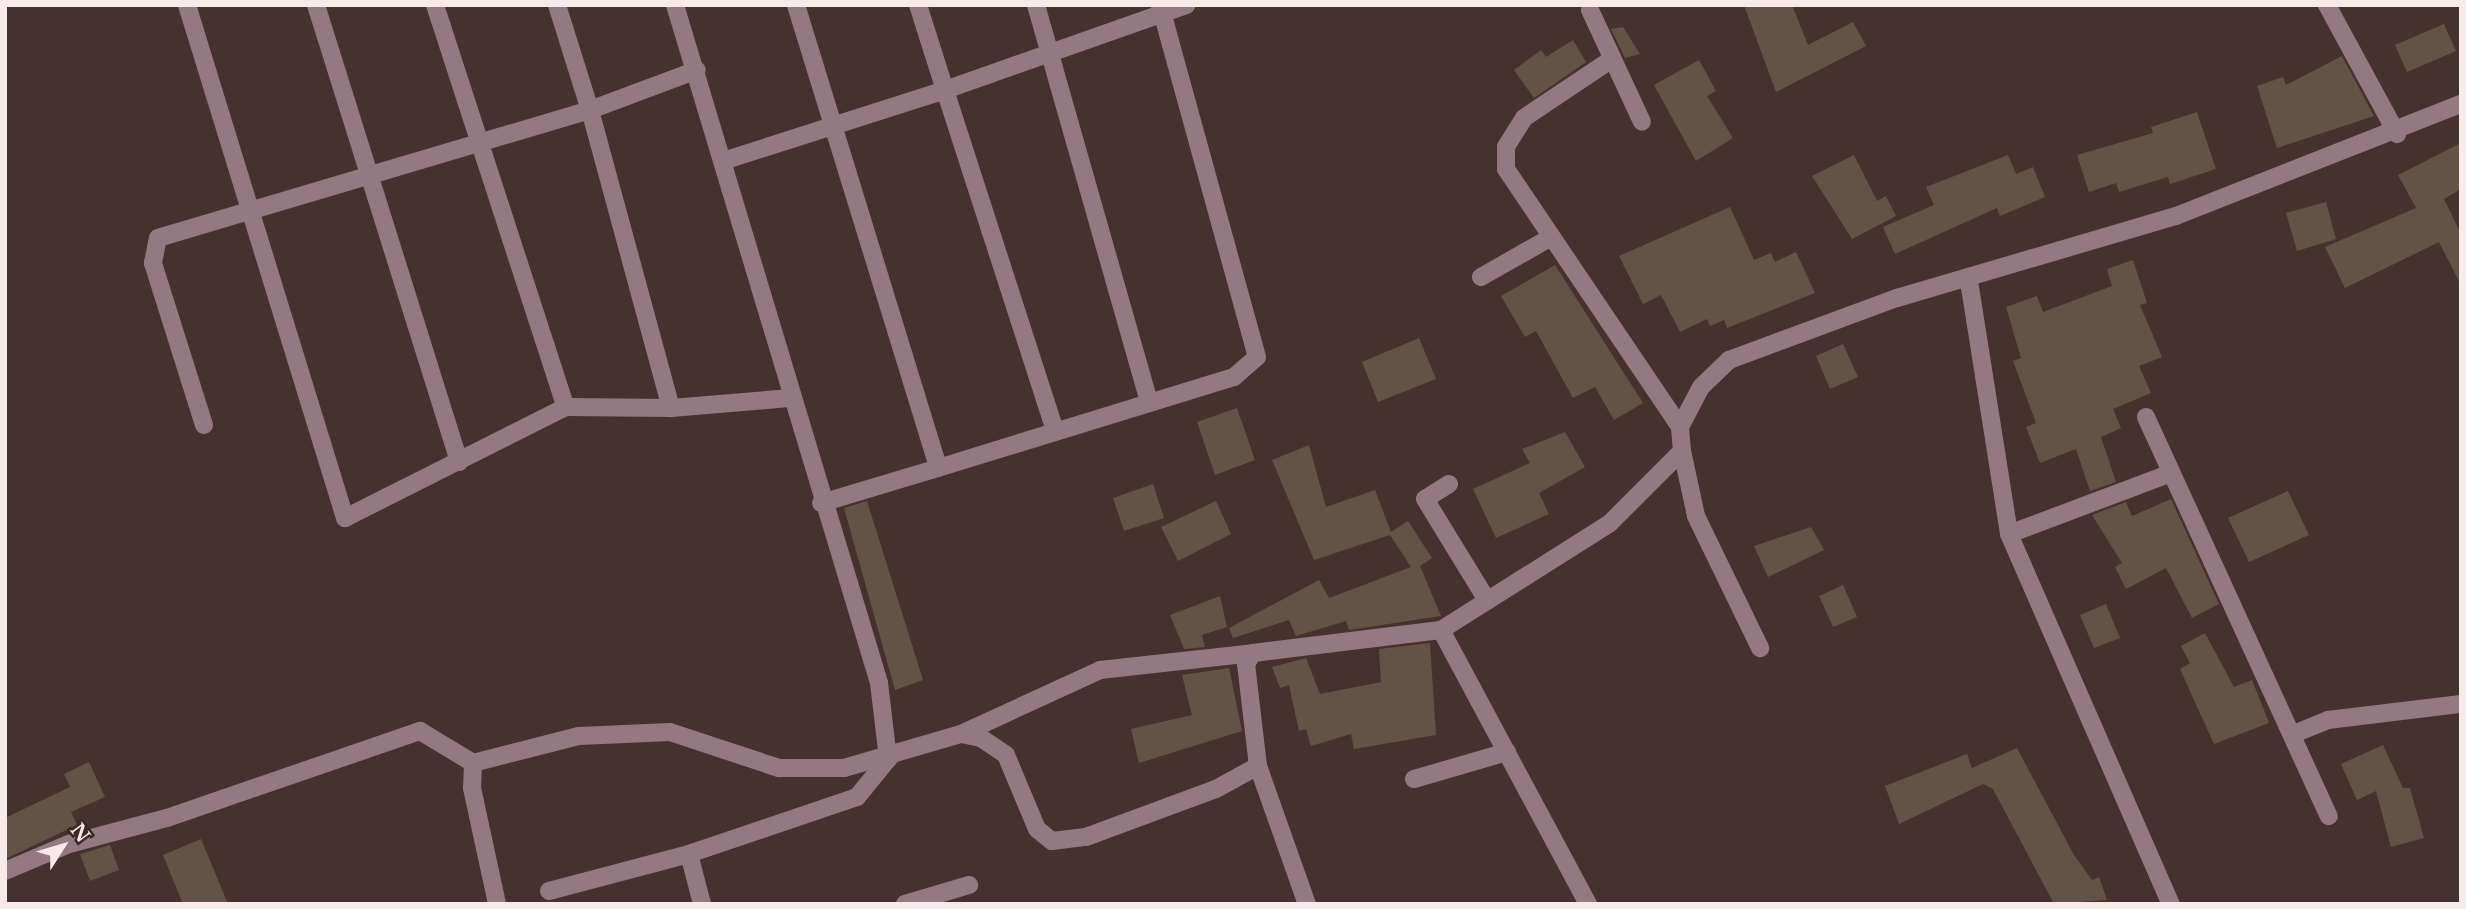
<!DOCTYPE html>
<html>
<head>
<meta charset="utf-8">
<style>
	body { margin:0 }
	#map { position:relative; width:2466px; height:909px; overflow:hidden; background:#45322f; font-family:"Libre Baskerville",serif }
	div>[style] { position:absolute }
	.building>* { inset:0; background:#635346 }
	.minor>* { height:18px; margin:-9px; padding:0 9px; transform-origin:9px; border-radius:9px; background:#947983 }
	span { translate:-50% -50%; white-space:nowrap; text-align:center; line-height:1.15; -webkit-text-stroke:5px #3a2825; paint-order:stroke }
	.frame { position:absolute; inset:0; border:7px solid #f8eae8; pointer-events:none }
	.north { position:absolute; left:28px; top:811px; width:70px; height:70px; -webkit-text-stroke:5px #3a2825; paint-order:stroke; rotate:53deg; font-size:19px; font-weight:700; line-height:28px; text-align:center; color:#f8eae8 }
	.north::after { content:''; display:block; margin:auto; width:24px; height:32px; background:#f8eae8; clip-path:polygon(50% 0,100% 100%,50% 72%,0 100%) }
</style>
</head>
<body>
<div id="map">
	<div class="building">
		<i style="clip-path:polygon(1744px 5px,1792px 5px,1808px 45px,1853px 22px,1866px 46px,1776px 92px)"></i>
		<i style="clip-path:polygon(2444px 24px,2456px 51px,2407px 72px,2395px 45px)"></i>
		<i style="clip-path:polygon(1623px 27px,1640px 54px,1625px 58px,1611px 29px)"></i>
		<i style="clip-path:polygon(1573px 40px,1586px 62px,1534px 98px,1514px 70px,1541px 50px,1546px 57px)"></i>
		<i style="clip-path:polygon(2342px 56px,2374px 116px,2277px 148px,2257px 86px,2283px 77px,2286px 85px)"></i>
		<i style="clip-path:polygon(1699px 60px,1716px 91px,1707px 96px,1733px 138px,1696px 161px,1654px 85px)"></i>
		<i style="clip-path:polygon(2197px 112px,2216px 169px,2170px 184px,2168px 177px,2119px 192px,2116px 183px,2089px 192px,2077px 155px,2153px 133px,2151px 127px)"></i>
		<i style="clip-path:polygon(2461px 143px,2461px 189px,2444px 199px,2461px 234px,2461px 285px,2439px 242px,2345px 288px,2325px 247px,2416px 208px,2398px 175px)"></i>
		<i style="clip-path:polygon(1854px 155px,1877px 201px,1886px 196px,1896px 216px,1852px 239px,1812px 176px)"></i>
		<i style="clip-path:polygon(2008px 155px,2016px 174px,2033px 167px,2045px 197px,2000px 216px,1997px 208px,1895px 254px,1883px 227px,1934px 205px,1926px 187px)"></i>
		<i style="clip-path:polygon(2326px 202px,2336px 239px,2297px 251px,2286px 213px)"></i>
		<i style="clip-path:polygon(1730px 207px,1754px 260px,1771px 253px,1775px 262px,1796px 252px,1815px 293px,1727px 328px,1724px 320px,1710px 326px,1707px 319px,1680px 332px,1661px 295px,1643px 304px,1619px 256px)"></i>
		<i style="clip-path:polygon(2133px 260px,2147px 303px,2140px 305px,2162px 357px,2139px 366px,2151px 393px,2113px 409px,2121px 428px,2101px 437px,2116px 482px,2090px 491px,2076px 449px,2040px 463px,2026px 427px,2036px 423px,2013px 361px,2021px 358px,2006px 307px,2037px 296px,2043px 312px,2112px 286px,2107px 269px)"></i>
		<i style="clip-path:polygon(1555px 265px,1643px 403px,1614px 420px,1595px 387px,1573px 398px,1536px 331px,1525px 337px,1501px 296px)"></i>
		<i style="clip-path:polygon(1419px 338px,1436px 379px,1378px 402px,1362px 362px)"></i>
		<i style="clip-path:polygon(1843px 344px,1858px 377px,1830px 389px,1816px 356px)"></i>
		<i style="clip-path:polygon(1237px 408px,1255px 460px,1215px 475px,1197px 422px)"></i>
		<i style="clip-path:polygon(1565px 432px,1585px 467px,1539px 493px,1549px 514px,1496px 538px,1473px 489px,1530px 463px,1522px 449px)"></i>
		<i style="clip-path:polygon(1309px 445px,1326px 507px,1375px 490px,1391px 532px,1408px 521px,1432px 558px,1420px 566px,1441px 616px,1349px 630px,1346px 621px,1296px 636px,1289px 620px,1233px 638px,1229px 628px,1319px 580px,1329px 598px,1411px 567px,1390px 535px,1314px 560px,1272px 460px)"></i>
		<i style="clip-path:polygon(1153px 484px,1164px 518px,1124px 531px,1113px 498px)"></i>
		<i style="clip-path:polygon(2288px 491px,2309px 535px,2249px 562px,2228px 518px)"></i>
		<i style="clip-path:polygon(2171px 499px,2219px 604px,2192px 618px,2166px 568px,2126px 589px,2115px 567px,2122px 563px,2092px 515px,2126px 502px,2132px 516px)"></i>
		<i style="clip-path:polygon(867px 501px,923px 680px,895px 690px,844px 508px)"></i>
		<i style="clip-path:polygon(1216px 501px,1231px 534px,1178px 561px,1161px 527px)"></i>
		<i style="clip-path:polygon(1811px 527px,1824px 550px,1768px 577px,1754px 546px)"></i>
		<i style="clip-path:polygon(1843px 585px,1857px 617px,1833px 627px,1819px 596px)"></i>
		<i style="clip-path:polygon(1220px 596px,1227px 627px,1202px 635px,1205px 647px,1184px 649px,1170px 615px)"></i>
		<i style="clip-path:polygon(2106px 604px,2120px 638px,2094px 648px,2080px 615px)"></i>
		<i style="clip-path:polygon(2205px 633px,2234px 687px,2252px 680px,2269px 723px,2214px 744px,2180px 669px,2190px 663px,2181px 646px)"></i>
		<i style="clip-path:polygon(1430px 643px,1436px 735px,1354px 749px,1351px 734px,1311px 746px,1306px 729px,1299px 731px,1289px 685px,1280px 688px,1272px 667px,1306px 658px,1320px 694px,1381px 682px,1379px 649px)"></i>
		<i style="clip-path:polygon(1229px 668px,1242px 731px,1139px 763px,1131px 729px,1192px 715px,1182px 675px)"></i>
		<i style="clip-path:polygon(2383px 745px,2403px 788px,2410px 788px,2424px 838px,2391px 847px,2376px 791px,2357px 800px,2341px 764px)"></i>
		<i style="clip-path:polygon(2017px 748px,2074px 855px,2092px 880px,2099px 877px,2107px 900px,2054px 904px,1993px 789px,1983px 784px,1899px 824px,1885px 786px,1967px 754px,1972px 768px)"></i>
		<i style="clip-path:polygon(89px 762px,105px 797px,71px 812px,77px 825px,5px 859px,5px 818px,70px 787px,64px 774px)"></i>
		<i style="clip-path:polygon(201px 839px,228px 904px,183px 904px,163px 855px)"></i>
		<i style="clip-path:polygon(110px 845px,119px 870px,90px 881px,80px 854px)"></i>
	</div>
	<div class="minor">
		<i style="left:187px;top:5px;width:537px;rotate:72.88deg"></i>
		<i style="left:345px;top:518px;width:247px;rotate:-26.7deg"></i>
		<i style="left:566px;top:407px;width:105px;rotate:0.5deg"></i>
		<i style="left:671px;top:408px;width:118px;rotate:-4.8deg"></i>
		<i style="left:316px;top:5px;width:479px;rotate:72.6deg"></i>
		<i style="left:435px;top:5px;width:423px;rotate:72deg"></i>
		<i style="left:557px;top:5px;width:110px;rotate:72.6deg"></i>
		<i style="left:590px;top:110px;width:114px;rotate:-20.5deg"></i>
		<i style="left:675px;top:5px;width:708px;rotate:73.25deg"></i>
		<i style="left:879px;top:683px;width:77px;rotate:83.2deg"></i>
		<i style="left:888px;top:759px;width:49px;rotate:129.2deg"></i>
		<i style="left:857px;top:797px;width:177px;rotate:161.3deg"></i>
		<i style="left:689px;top:854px;width:52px;rotate:75.4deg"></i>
		<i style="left:796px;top:5px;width:484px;rotate:72.9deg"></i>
		<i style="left:938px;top:468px;width:122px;rotate:163.3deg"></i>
		<i style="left:918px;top:5px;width:89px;rotate:72.4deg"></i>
		<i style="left:945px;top:90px;width:256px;rotate:-19.4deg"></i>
		<i style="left:1036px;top:5px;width:414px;rotate:74.1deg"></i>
		<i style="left:2327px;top:5px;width:147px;rotate:61.5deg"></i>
		<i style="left:1590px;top:10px;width:123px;rotate:65.1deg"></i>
		<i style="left:1612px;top:59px;width:106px;rotate:146.2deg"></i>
		<i style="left:1524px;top:118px;width:34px;rotate:122deg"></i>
		<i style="left:1506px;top:147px;width:22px;rotate:90deg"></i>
		<i style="left:1506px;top:169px;width:311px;rotate:56deg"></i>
		<i style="left:723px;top:161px;width:233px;rotate:-17.7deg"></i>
		<i style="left:945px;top:90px;width:358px;rotate:72.1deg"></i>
		<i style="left:1481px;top:277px;width:77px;rotate:-29.6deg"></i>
		<i style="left:1969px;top:281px;width:256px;rotate:81deg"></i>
		<i style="left:2009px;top:534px;width:404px;rotate:66.4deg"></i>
		<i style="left:2146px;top:417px;width:439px;rotate:65.4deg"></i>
		<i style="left:204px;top:425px;width:170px;rotate:-107.5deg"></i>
		<i style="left:153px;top:263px;width:25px;rotate:-79deg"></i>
		<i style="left:158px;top:238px;width:451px;rotate:-16.5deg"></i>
		<i style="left:590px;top:110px;width:309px;rotate:74.8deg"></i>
		<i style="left:1682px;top:451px;width:66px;rotate:77.8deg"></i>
		<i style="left:1696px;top:516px;width:147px;rotate:64.1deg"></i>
		<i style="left:938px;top:468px;width:310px;rotate:-17.1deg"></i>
		<i style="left:1234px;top:377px;width:30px;rotate:-41deg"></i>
		<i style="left:1257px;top:357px;width:365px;rotate:-105.4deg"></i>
		<i style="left:1449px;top:484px;width:28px;rotate:148deg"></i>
		<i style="left:1425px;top:499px;width:119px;rotate:58.5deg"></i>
		<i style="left:2009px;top:534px;width:173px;rotate:-20.6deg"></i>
		<i style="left:1441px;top:630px;width:311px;rotate:61.8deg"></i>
		<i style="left:2296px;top:733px;width:35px;rotate:-22deg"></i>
		<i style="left:2328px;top:720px;width:134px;rotate:-6.9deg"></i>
		<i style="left:961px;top:734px;width:153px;rotate:-24.7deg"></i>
		<i style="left:1100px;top:670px;width:154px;rotate:-6.3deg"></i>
		<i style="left:473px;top:763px;width:25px;rotate:92deg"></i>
		<i style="left:472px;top:788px;width:119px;rotate:77.8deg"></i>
		<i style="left:1258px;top:766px;width:146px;rotate:70.5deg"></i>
		<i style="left:1414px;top:779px;width:97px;rotate:-16.2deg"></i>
		<i style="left:5px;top:871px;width:69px;rotate:-22.9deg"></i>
		<i style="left:69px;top:844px;width:101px;rotate:-14.9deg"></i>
		<i style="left:167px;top:818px;width:268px;rotate:-19deg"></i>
		<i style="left:420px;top:731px;width:62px;rotate:31.1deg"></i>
		<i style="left:473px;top:763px;width:109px;rotate:-14.3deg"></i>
		<i style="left:579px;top:736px;width:91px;rotate:-2.5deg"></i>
		<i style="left:670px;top:732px;width:115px;rotate:18.3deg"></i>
		<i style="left:779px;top:768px;width:65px"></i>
		<i style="left:844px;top:768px;width:122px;rotate:-16.2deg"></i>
		<i style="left:961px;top:734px;width:20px;rotate:11deg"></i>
		<i style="left:981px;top:738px;width:30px;rotate:34deg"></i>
		<i style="left:1006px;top:755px;width:80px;rotate:67.3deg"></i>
		<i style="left:1037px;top:829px;width:19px;rotate:39deg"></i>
		<i style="left:1052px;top:841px;width:34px;rotate:-7deg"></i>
		<i style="left:1086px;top:837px;width:139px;rotate:-20.3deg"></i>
		<i style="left:1216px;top:789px;width:48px;rotate:-28.7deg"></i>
		<i style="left:1258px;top:766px;width:103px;rotate:-96.7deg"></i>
		<i style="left:1246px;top:664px;width:13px;rotate:-58deg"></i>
		<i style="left:1253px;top:653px;width:189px;rotate:-7deg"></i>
		<i style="left:1441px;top:630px;width:200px;rotate:-32.3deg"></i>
		<i style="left:1610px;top:523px;width:102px;rotate:-45deg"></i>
		<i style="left:1682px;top:451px;width:24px;rotate:-95deg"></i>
		<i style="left:1680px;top:427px;width:45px;rotate:-62.3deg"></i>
		<i style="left:1701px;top:387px;width:39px;rotate:-44deg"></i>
		<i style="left:1729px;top:360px;width:179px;rotate:-20.3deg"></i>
		<i style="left:1897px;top:298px;width:291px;rotate:-16.4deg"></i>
		<i style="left:2176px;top:216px;width:306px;rotate:-21.5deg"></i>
		<i style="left:549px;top:891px;width:145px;rotate:-14.8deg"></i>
		<i style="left:905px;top:904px;width:67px;rotate:-16.5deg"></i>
	</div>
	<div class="frame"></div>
	<div class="north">N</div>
</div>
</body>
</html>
